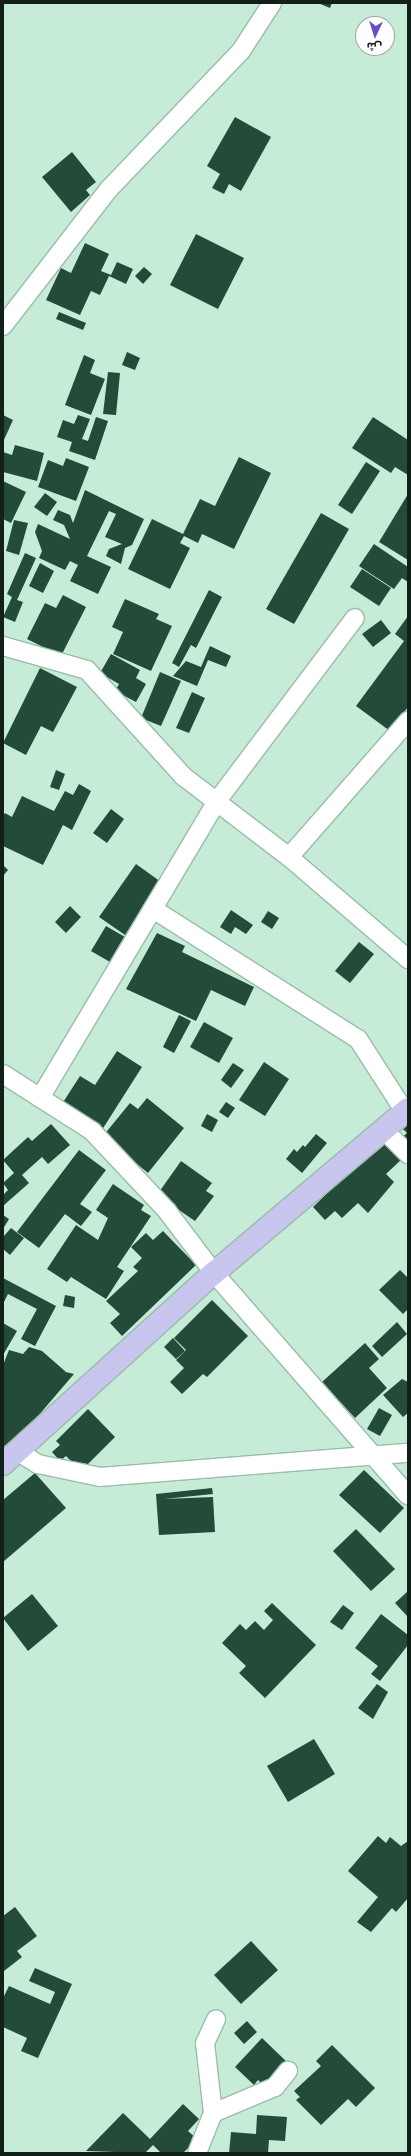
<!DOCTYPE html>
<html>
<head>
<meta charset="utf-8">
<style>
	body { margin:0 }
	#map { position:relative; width:411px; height:2156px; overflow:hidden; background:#c6ebd7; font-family:"IBM Plex Sans","Noto Sans Arabic",sans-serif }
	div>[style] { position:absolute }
	.building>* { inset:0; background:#244b39 }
	.roads { filter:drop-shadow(1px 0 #99bdaa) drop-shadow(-1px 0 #99bdaa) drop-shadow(0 1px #99bdaa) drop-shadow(0 -1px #99bdaa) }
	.minor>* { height:18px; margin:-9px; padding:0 9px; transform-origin:9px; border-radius:9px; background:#fff }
	.primary>* { height:22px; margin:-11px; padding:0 11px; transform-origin:11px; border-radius:11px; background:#c8c5ee }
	span { translate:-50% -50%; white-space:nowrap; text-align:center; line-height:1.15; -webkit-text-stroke:4px #fff; paint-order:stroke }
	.frame { position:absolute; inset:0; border:4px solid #122019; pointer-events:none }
	.north { position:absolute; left:355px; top:16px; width:40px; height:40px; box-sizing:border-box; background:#fff; border:1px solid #a0a6a3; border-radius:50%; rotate:184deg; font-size:11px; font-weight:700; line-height:16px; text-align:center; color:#122019 }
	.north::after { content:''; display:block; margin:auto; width:14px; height:18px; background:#664ec7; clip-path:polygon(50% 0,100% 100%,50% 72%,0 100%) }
</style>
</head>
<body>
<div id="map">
	<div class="building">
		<i style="clip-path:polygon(318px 3px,332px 3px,330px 8px)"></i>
		<i style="clip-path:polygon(235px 117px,271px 137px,241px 191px,229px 184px,224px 194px,212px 188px,220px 174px,207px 166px)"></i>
		<i style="clip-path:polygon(72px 152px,96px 182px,86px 190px,90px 195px,71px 212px,42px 177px)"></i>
		<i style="clip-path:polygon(196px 234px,244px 258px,218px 309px,170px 285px)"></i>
		<i style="clip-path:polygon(85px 243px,109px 254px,101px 271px,111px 275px,117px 262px,133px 269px,126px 284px,109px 276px,100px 295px,91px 291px,80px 315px,46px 300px,61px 268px,71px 273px)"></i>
		<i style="clip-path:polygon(144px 267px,152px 274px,143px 284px,135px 276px)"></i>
		<i style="clip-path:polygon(59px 312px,86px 323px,83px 330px,56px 319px)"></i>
		<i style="clip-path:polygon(127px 352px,140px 358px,135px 370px,122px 365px)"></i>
		<i style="clip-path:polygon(84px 355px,95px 360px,90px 373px,105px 379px,91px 415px,65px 405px)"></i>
		<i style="clip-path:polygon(108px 372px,120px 373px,116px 415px,103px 414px)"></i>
		<i style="clip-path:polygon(3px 415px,13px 420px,3px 442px)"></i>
		<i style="clip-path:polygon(78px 415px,90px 419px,82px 439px,88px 441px,96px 417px,108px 421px,95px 460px,69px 451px,72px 442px,57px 437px,63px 420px,74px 424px)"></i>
		<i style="clip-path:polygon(373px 417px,408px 440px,408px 475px,395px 467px,391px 473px,352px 448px)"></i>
		<i style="clip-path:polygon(15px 445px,44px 453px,37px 481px,3px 472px,3px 452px,12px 455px)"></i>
		<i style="clip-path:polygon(239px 457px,271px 473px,234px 549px,202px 534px,198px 543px,184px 536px,180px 543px,190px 548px,170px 589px,128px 569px,152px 519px,183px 534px,200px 499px,215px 506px)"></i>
		<i style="clip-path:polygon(66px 458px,89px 467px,76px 501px,38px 487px,48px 460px,63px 466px)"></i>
		<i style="clip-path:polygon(366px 462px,380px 471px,352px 514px,338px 505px)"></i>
		<i style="clip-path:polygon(3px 481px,26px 492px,11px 523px,3px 519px)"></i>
		<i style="clip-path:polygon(85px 490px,144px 519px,132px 545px,125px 548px,121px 564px,106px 556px,109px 549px,122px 544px,105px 537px,116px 514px,109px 511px,87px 556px,111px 567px,98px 594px,70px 581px,78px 565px,70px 561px,65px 570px,39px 558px,42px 551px,35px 532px,38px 524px,70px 539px,64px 525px,53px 520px,58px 510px,70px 515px,73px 523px)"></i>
		<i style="clip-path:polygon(45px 493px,57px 502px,47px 516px,34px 507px)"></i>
		<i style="clip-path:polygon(408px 494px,408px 560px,379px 542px)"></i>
		<i style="clip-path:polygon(321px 513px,349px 529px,294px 624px,266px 609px)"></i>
		<i style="clip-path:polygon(14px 520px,28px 523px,19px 555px,6px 551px)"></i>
		<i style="clip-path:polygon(374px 544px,408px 567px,408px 582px,402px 578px,394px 589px,359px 566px)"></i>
		<i style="clip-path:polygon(25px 553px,36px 558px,17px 600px,23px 602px,15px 622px,3px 617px,12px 597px,7px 594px)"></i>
		<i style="clip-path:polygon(40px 563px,54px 571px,43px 593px,29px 586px)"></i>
		<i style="clip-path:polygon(362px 569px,391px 588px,379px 606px,350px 587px)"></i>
		<i style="clip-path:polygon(209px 590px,222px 597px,196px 648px,191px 645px,179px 667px,172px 663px)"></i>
		<i style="clip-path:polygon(63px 595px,86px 607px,61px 656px,27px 639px,45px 603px,56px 608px)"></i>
		<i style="clip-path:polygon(125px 599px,159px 614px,156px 619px,172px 626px,151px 671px,113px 654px,123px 632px,112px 627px)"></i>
		<i style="clip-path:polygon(408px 616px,408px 707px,390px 731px,356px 706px,404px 641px,395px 634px)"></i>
		<i style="clip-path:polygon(381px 620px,391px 633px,373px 647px,362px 634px)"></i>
		<i style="clip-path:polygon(210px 646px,231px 656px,226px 667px,208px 660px,197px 686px,173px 676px,186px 661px,201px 667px)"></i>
		<i style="clip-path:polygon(111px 654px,140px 670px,136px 678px,146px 684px,136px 702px,115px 691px,119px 684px,100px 673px)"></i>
		<i style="clip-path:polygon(40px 668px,77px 687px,53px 732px,41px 726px,26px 755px,3px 743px)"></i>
		<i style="clip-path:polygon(160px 672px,181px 681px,161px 726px,141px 718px)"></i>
		<i style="clip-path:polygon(192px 692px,205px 698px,189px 733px,176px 728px)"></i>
		<i style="clip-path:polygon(56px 770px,65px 774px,59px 790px,50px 787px)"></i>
		<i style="clip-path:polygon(79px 784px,91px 791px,72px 830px,63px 825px,43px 865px,3px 846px,3px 816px,5px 813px,12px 817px,22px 796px,54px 811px,65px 791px,73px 795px)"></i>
		<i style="clip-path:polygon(111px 809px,124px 819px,107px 843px,93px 833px)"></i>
		<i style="clip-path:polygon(136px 864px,161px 882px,125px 935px,99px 917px)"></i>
		<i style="clip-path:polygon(3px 865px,8px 870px,3px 876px)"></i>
		<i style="clip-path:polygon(70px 906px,81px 917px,66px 933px,55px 922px)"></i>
		<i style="clip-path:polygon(231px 910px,253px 925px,246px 934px,235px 927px,231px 934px,220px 927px)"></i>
		<i style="clip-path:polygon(268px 911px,279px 918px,272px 929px,261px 922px)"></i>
		<i style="clip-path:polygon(106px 926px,125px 937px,110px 962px,91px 951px)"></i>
		<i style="clip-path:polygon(157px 933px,185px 946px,182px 952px,254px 987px,245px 1006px,211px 990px,196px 1021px,126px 989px)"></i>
		<i style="clip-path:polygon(359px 942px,374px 954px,350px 983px,335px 971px)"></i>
		<i style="clip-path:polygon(179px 1015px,191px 1021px,174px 1053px,163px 1047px)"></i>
		<i style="clip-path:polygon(204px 1022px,233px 1038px,219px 1063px,190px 1047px)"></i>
		<i style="clip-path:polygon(117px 1051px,142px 1067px,100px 1133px,60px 1107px,80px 1076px,95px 1085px)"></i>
		<i style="clip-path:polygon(264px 1062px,289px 1079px,265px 1116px,239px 1100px)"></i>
		<i style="clip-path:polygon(233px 1063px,244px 1070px,231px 1088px,221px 1080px)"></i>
		<i style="clip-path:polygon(147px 1098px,184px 1128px,148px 1173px,103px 1136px,130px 1103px,138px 1109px)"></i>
		<i style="clip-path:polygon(226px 1102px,235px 1108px,228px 1118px,219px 1112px)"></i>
		<i style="clip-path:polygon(207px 1114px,218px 1120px,212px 1132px,201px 1126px)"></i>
		<i style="clip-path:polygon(408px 1116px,408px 1146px,401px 1138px,407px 1133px,399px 1125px)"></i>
		<i style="clip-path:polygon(51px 1124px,70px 1145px,48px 1164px,42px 1157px,22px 1175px,29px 1183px,3px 1206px,3px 1195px,8px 1190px,3px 1183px,14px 1173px,3px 1160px,28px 1137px,32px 1141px)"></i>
		<i style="clip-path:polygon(316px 1134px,327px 1143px,302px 1173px,286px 1159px,294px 1149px,297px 1152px,303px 1145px,305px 1147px)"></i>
		<i style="clip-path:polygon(384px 1138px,403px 1158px,386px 1174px,394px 1182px,368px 1213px,358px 1203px,342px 1218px,335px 1211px,325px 1220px,313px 1207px)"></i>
		<i style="clip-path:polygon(79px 1150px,106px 1170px,80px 1204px,92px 1212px,81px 1226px,65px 1214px,39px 1248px,17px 1232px)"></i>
		<i style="clip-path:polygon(181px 1161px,212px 1183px,206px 1191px,214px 1196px,195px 1221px,157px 1195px)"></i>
		<i style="clip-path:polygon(113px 1184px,144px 1205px,141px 1210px,151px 1216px,117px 1267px,124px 1271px,106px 1299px,71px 1277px,67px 1282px,47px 1269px,76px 1225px,98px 1240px,108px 1218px,96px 1210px)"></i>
		<i style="clip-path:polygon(3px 1215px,9px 1219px,3px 1229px)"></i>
		<i style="clip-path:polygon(11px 1228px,24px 1238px,10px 1255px,3px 1249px,3px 1237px)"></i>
		<i style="clip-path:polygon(163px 1231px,196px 1265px,122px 1336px,110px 1323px,120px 1314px,106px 1301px,138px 1271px,133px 1267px,142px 1258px,131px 1247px,146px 1233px,153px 1240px)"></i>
		<i style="clip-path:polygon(400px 1270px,408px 1278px,408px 1309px,403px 1314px,379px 1290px)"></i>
		<i style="clip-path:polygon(3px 1278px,56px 1306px,35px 1346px,21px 1339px,37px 1309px,8px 1294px,3px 1304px)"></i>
		<i style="clip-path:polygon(65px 1295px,75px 1297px,74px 1308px,63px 1306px)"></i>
		<i style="clip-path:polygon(212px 1300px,248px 1336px,207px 1377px,203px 1374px,182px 1394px,170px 1382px,184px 1368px,176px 1360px,186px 1350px,174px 1338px)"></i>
		<i style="clip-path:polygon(397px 1322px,407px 1334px,382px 1357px,372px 1346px)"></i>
		<i style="clip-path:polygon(3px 1323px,17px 1331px,3px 1355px)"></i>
		<i style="clip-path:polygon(173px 1338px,185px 1351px,176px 1359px,164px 1347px)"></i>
		<i style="clip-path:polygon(365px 1343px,379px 1359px,369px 1368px,387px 1388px,355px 1418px,322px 1382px)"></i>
		<i style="clip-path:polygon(29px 1347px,42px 1351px,66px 1372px,74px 1374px,8px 1451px,3px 1446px,3px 1365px,9px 1350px,23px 1354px)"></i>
		<i style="clip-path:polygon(402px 1379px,408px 1382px,408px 1413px,403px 1417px,383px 1395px)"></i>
		<i style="clip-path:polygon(379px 1408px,392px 1415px,380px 1436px,367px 1429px)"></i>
		<i style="clip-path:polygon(88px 1409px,115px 1437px,81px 1471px,66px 1456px,60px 1461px,52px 1452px,60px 1445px,56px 1441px)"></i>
		<i style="clip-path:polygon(364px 1470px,404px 1508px,380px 1533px,339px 1495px)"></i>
		<i style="clip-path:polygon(35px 1473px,66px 1508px,3px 1562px,3px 1500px)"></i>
		<i style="clip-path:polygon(212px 1488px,213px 1494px,164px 1499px,213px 1497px,215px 1532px,159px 1535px,156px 1494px)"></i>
		<i style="clip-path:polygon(356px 1529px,395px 1569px,371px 1591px,333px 1551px)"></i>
		<i style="clip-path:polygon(408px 1591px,408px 1617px,395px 1603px)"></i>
		<i style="clip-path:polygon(32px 1594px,58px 1626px,28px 1651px,3px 1618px)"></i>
		<i style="clip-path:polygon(272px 1603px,316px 1645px,265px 1698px,239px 1673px,246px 1666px,222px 1643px,240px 1624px,246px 1630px,255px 1621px,264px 1630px,273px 1620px,264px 1611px)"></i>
		<i style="clip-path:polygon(343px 1605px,354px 1613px,342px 1630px,330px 1622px)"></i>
		<i style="clip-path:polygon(381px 1614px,408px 1635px,408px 1645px,380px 1681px,371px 1674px,378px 1666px,355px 1648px)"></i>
		<i style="clip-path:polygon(377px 1684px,388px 1692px,373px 1719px,358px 1708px)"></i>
		<i style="clip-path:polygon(314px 1739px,335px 1774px,288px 1802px,267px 1766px)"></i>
		<i style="clip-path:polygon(378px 1836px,386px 1843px,390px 1837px,401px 1846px,408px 1841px,408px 1898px,396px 1912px,392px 1908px,371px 1932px,357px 1922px,378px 1897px,348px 1871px)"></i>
		<i style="clip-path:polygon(15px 1907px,37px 1936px,17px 1951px,22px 1957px,4px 1971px,3px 1916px)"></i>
		<i style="clip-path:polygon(251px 1941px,278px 1970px,241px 2004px,214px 1975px)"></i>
		<i style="clip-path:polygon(35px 1968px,72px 1984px,38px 2058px,21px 2051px,27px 2038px,3px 2027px,3px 1998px,9px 1986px,50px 2004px,55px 1992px,29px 1981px)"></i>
		<i style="clip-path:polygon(247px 2021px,257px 2032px,244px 2044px,234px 2033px)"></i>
		<i style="clip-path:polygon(262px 2038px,289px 2064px,267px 2088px,258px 2080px,254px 2085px,235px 2067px)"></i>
		<i style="clip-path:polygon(332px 2045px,375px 2088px,356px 2107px,348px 2099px,321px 2125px,296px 2100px,300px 2097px,294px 2091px,321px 2066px,316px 2061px)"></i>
		<i style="clip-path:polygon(183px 2104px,199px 2119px,188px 2131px,197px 2139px,183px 2153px,161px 2153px,153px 2145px,145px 2153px,86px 2151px,123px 2113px,150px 2139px)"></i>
		<i style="clip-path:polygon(257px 2115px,287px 2117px,285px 2141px,269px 2140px,268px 2153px,229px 2153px,231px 2132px,256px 2134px)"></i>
	</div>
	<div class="roads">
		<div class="minor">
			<i style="left:3px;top:326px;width:173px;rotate:-52.3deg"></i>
			<i style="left:109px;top:189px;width:191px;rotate:-46.3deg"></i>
			<i style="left:241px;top:51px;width:57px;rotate:-57.1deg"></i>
			<i style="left:3px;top:646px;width:87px;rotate:15.9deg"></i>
			<i style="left:87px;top:670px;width:143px;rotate:47.8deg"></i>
			<i style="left:183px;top:776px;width:133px;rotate:37.4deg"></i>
			<i style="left:289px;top:857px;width:157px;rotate:40.6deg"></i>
			<i style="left:289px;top:857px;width:181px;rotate:-48.8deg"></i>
			<i style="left:153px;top:909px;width:243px;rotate:32.4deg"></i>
			<i style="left:358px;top:1039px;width:87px;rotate:57.2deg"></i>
			<i style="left:3px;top:1074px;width:106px;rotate:32.6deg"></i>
			<i style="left:92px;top:1131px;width:110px;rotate:46.8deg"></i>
			<i style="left:167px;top:1211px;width:78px;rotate:52.8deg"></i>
			<i style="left:214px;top:1273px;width:295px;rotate:48.9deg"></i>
			<i style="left:40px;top:1098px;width:346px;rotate:-59.2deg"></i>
			<i style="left:217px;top:801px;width:229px;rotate:-53deg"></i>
			<i style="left:385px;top:1131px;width:33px;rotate:45deg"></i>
			<i style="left:17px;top:1451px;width:25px;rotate:32deg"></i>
			<i style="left:38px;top:1464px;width:63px;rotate:11.8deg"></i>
			<i style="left:100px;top:1477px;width:309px;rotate:-4.5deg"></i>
			<i style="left:213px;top:2113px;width:67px;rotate:-22.8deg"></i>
			<i style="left:275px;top:2087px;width:21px;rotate:-51deg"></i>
			<i style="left:197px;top:2153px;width:43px;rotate:-68.2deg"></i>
			<i style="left:213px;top:2113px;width:70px;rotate:-96.5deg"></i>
			<i style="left:205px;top:2043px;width:26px;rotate:-65deg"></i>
		</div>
		<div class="primary">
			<i style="left:3px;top:1464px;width:285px;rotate:-42.2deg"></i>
			<i style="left:214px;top:1273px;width:254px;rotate:-40.2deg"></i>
		</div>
	</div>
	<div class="frame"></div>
	<div class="north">ش</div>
</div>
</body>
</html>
